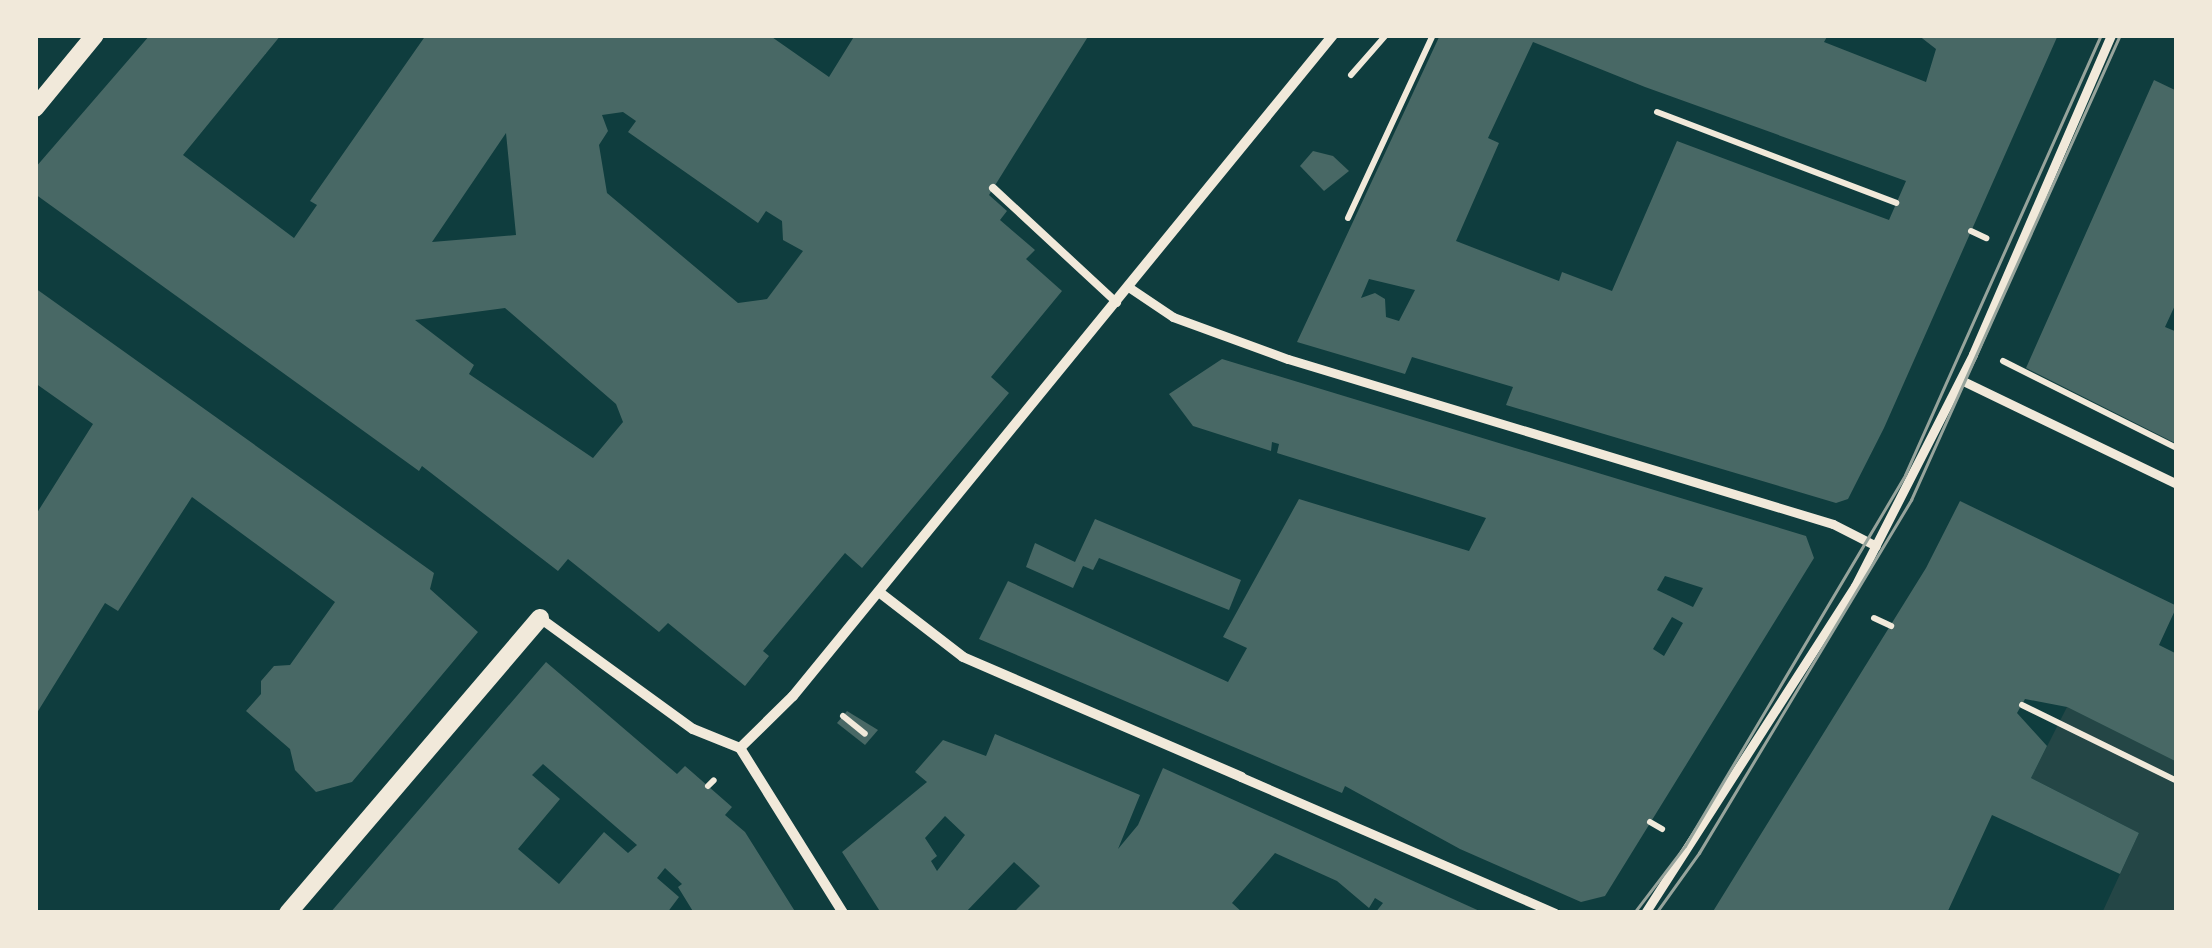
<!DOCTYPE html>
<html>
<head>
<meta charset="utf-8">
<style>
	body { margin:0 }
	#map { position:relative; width:2212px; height:948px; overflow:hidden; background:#0f3d3e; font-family:Lato,sans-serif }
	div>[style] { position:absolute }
	.green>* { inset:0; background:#244646 }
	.building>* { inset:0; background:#486865 }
	.path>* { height:6px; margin:-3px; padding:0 3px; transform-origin:3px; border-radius:3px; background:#f1e9da }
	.service>* { height:8px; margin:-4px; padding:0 4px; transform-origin:4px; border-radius:4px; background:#f1e9da }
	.pedestrian>* { height:9px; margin:-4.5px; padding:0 4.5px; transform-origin:4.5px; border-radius:4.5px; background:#f1e9da }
	.minor>* { height:10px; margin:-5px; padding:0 5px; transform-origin:5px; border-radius:5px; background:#f1e9da }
	.tertiary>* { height:18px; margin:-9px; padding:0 9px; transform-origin:9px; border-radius:9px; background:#f1e9da }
	.tram>* { height:2.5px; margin:-1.25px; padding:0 1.25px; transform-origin:1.25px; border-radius:1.25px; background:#97a49c }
	span { translate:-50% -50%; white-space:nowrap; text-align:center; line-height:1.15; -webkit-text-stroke:10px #f1e9da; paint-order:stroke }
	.frame { position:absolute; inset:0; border:38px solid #f1e9da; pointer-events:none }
</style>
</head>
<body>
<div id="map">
	<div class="green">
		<i style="clip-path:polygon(2067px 707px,2177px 762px,2177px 913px,2102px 913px,2139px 833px,2031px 778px)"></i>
	</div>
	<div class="building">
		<i style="clip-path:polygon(evenodd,150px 35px,281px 35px,183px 155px,294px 238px,317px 205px,310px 201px,426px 35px,769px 35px,829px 77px,855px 35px,1089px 35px,989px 195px,1007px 211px,1000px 220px,1035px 250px,1026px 259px,1062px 291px,991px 377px,1009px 393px,862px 568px,845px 553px,763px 651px,769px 656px,745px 686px,668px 623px,659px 632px,568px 559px,558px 571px,422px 466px,419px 471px,35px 194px,35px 168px,150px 35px,623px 112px,636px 121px,628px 132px,758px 223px,766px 211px,782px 221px,783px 240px,803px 251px,767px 299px,738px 303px,607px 193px,599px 145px,608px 131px,602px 115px,623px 112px,150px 35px,506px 133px,516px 235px,432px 242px,506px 133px,150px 35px,505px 308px,616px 404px,623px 422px,593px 458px,469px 374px,474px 365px,415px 320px,505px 308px)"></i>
		<i style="clip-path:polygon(evenodd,1440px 35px,1828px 35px,1824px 42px,1926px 82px,1936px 49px,1918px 35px,2058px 35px,1884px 428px,1848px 499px,1836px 503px,1506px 405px,1513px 387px,1412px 357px,1405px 374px,1297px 342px,1440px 35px,1533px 42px,1645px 87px,1906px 181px,1889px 220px,1677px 141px,1612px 291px,1562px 272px,1559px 281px,1456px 241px,1499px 143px,1488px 138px,1533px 42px,1440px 35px,1369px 279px,1415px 290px,1399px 321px,1386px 317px,1385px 299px,1375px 293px,1361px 298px,1369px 279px)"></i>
		<i style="clip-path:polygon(2154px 80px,2177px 91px,2177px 301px,2165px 327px,2177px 332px,2177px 444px,2026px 368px)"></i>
		<i style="clip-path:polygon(1313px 151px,1333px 156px,1349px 171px,1324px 191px,1300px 166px)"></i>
		<i style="clip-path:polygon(35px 288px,434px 573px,430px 589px,478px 632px,352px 782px,316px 792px,295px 770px,290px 749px,246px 711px,261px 694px,261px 681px,274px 666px,290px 665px,335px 602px,192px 497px,118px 611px,105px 603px,35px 716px,35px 516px,93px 424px,35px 383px)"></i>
		<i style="clip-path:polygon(evenodd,1222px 359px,1806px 536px,1814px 558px,1605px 896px,1581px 902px,1460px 849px,1345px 786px,1342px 793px,979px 639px,1008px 581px,1228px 682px,1247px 648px,1223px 637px,1299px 499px,1469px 551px,1486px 518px,1277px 453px,1279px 444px,1272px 442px,1271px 451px,1193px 426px,1169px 394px,1222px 359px,1665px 576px,1703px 588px,1693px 607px,1657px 590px,1665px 576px,1222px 359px,1672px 617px,1683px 623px,1664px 656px,1653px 649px,1672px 617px)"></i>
		<i style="clip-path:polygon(1960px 501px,2177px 606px,2159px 645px,2177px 654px,2177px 762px,2067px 707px,2025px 699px,2017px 713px,2047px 746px,2031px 778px,2139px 833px,2120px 874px,1992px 815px,1947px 913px,1712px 913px,1926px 568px)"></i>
		<i style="clip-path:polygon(1095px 519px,1241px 580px,1229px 610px,1099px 558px,1093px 570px,1083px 566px,1073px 588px,1026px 567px,1035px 543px,1075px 562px)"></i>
		<i style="clip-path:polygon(evenodd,546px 662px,677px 774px,685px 766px,732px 807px,725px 815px,745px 832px,796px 913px,694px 913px,678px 887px,682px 884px,665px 868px,657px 878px,679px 897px,667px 913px,330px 913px,546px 662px,543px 764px,637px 845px,628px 853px,604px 832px,559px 884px,518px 849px,560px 799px,532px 775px,543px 764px)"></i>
		<i style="clip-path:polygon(847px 711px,878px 730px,865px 745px,837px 723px)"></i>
		<i style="clip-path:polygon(evenodd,995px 734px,1140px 795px,1118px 849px,1138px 825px,1163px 768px,1484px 913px,1375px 913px,1383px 903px,1375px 898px,1369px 908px,1337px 881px,1275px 853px,1232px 903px,1243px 913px,1013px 913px,1040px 886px,1014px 862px,965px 913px,881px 913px,842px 852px,927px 782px,915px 772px,943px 740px,986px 756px,995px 734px,945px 816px,965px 835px,937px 871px,931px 861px,937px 856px,925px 838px,945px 816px)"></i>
	</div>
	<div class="path">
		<i style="left:1351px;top:75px;width:53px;rotate:-48.8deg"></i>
		<i style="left:1657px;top:112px;width:256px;rotate:20.8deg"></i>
		<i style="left:1348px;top:218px;width:202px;rotate:-65.1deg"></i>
		<i style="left:1971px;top:231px;width:17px;rotate:25deg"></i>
		<i style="left:2003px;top:361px;width:195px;rotate:26.6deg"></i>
		<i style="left:1874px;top:618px;width:19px;rotate:25deg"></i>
		<i style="left:2022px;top:705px;width:173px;rotate:26.1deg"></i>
		<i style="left:843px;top:716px;width:28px;rotate:39deg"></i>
		<i style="left:708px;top:786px;width:8px;rotate:-45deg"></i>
		<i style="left:1650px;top:822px;width:14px;rotate:30deg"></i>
	</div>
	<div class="service">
		<i style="left:993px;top:188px;width:169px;rotate:42.8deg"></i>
	</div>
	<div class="pedestrian">
		<i style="left:1130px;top:288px;width:52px;rotate:34deg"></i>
		<i style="left:1173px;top:317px;width:122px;rotate:20.1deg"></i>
		<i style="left:1288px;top:359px;width:569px;rotate:16.84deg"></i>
		<i style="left:1833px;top:524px;width:48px;rotate:27.1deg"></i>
		<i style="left:1961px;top:380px;width:240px;rotate:25.7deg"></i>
		<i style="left:1241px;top:777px;width:342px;rotate:23.4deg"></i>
		<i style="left:1645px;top:913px;width:389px;rotate:-57.3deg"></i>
		<i style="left:1855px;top:586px;width:260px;rotate:-63deg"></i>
		<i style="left:1973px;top:354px;width:348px;rotate:-66.6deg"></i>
	</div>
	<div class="minor">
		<i style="left:879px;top:592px;width:106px;rotate:37.7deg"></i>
		<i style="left:963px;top:657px;width:303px;rotate:23.3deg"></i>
		<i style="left:540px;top:618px;width:189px;rotate:36deg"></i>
		<i style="left:693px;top:729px;width:51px;rotate:22deg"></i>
		<i style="left:740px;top:748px;width:195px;rotate:58deg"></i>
		<i style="left:740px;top:748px;width:74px;rotate:-44.5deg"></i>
		<i style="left:793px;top:696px;width:854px;rotate:-50.75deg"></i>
	</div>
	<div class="tertiary">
		<i style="left:35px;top:108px;width:94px;rotate:-50.6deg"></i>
		<i style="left:288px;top:913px;width:388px;rotate:-49.5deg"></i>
	</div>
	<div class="tram">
		<i style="left:1634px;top:913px;width:84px;rotate:-52.7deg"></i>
		<i style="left:1685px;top:846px;width:431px;rotate:-59.3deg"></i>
		<i style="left:1905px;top:475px;width:482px;rotate:-66deg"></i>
		<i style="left:1656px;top:913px;width:74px;rotate:-54.4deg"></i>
		<i style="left:1699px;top:853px;width:412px;rotate:-59deg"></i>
		<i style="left:1911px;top:500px;width:510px;rotate:-65.8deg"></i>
	</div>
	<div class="frame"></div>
</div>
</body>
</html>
